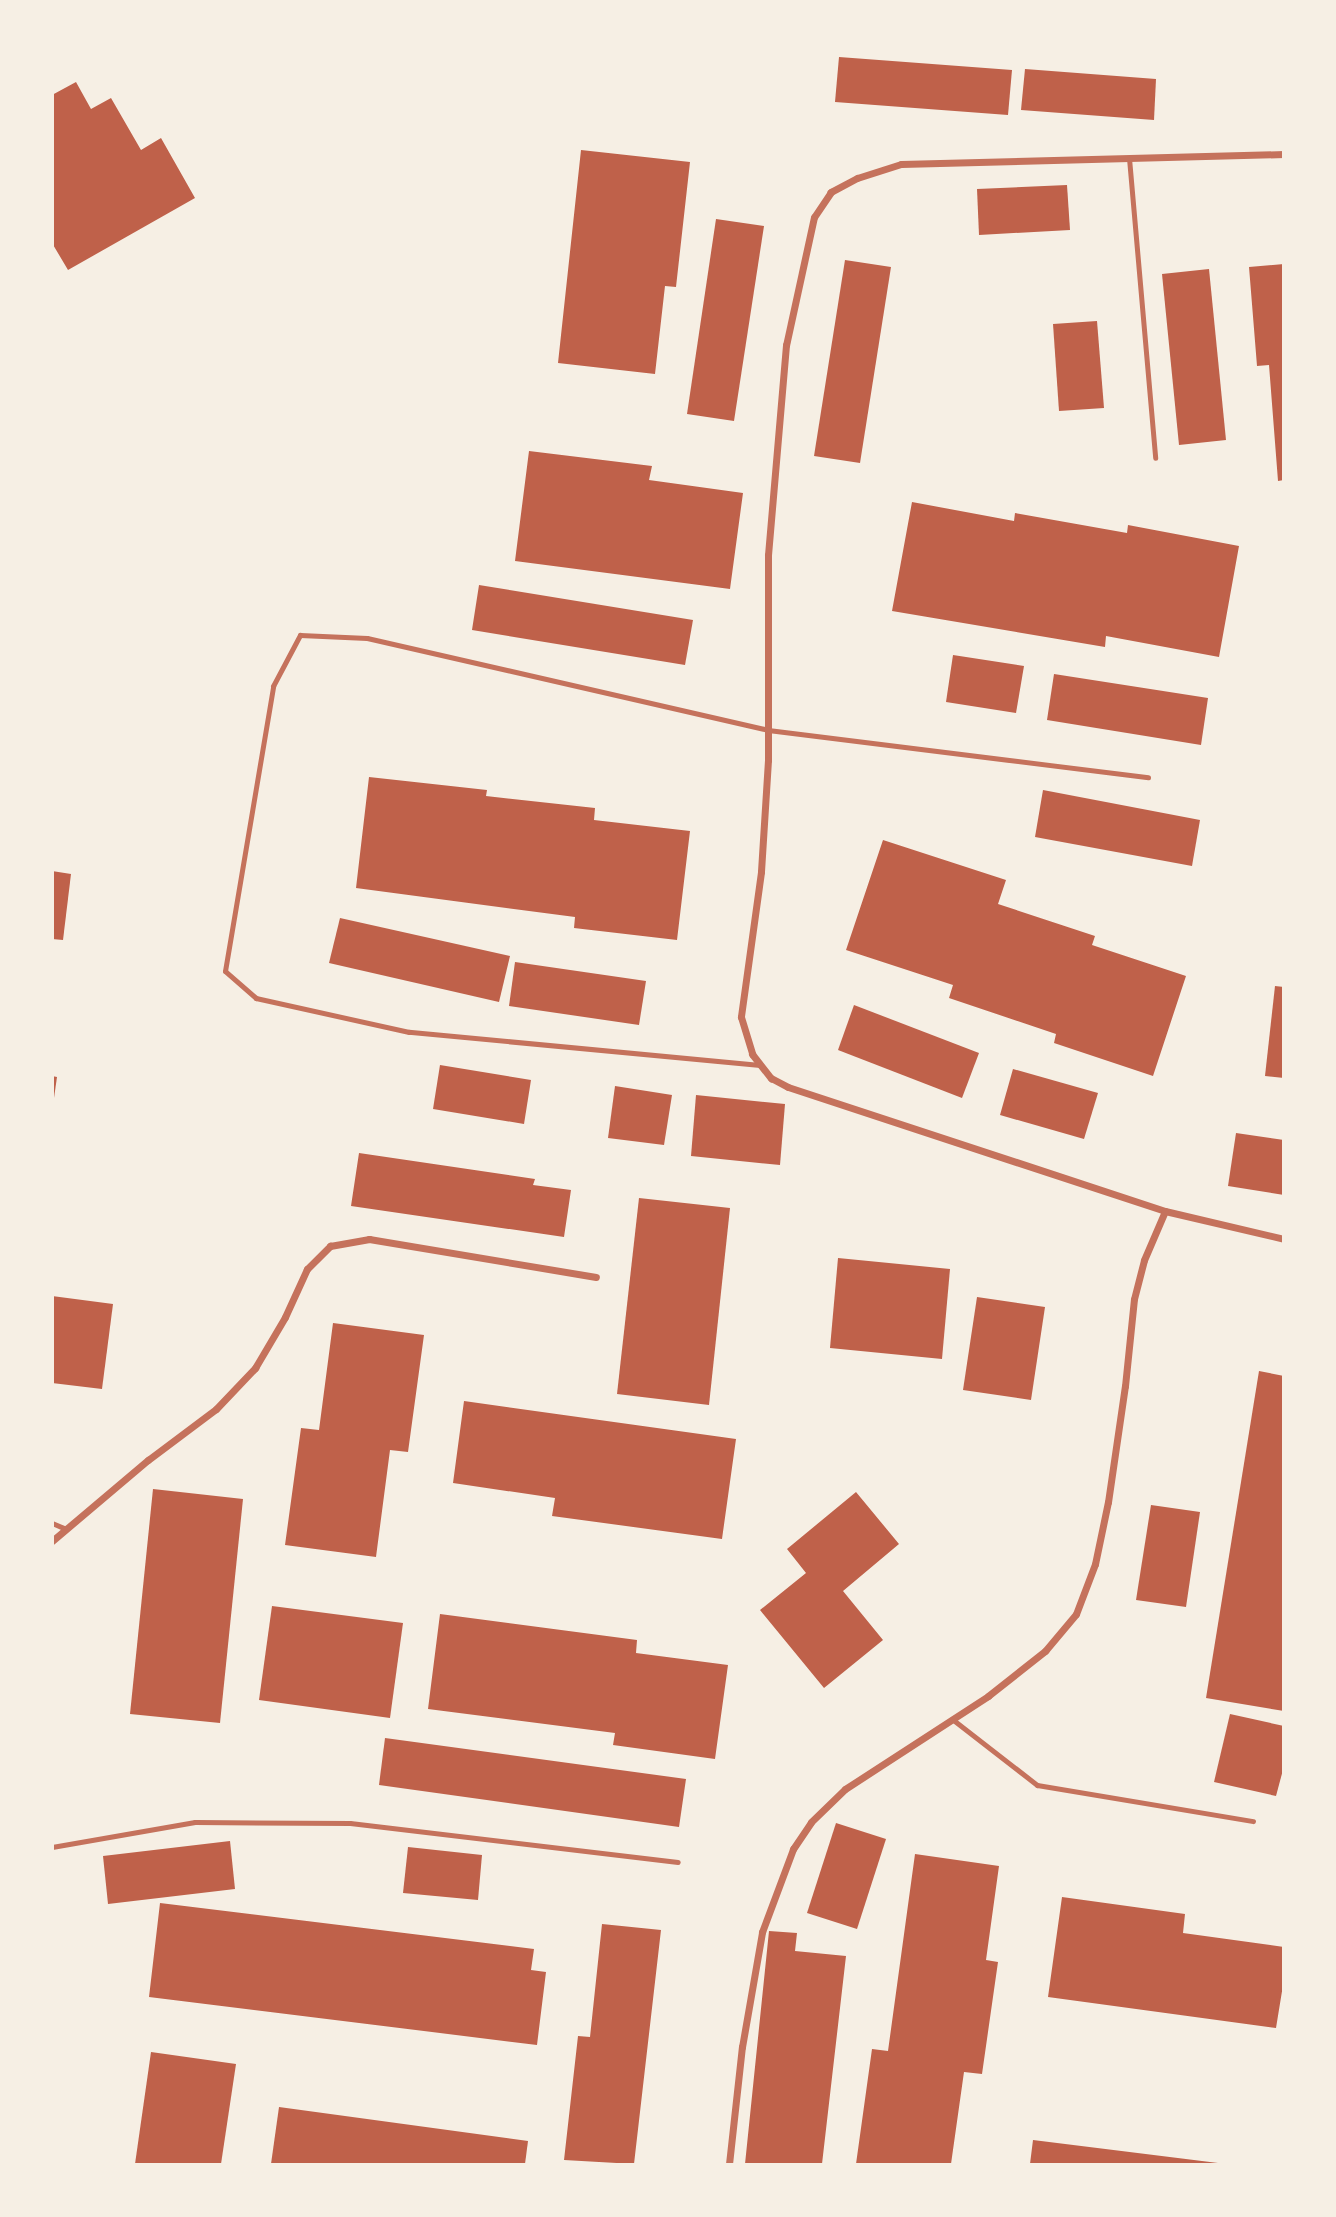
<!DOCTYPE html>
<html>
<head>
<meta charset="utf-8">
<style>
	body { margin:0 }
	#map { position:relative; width:1336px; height:2217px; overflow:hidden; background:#f6efe4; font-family:Merriweather,serif }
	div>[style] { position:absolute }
	.building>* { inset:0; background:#bf614a }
	.service>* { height:5px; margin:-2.5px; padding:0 2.5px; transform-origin:2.5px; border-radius:2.5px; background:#c5725c }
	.minor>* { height:7px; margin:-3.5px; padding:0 3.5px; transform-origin:3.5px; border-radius:3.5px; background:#c5725c }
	span { translate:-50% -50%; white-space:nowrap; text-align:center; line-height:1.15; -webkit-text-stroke:6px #f6efe4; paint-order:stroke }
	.frame { position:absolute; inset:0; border:54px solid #f6efe4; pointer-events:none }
</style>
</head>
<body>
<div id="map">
	<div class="building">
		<i style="clip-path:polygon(839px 57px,1012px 70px,1008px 115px,835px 102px)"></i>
		<i style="clip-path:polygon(1025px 69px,1156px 79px,1154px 120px,1021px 110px)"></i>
		<i style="clip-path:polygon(76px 82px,91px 109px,111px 98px,141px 150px,161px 138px,195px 198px,68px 270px,52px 243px,52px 95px)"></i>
		<i style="clip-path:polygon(581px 150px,690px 162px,676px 287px,665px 286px,655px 374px,558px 363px)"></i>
		<i style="clip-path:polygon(1067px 185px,1070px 230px,979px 235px,977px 189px)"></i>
		<i style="clip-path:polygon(716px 219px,764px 226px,734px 421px,687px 414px)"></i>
		<i style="clip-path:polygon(845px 260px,891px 267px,860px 463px,814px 456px)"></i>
		<i style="clip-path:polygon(1284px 264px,1284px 480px,1278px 481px,1269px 365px,1257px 366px,1249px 267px)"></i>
		<i style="clip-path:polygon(1209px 269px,1226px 440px,1179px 445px,1162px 274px)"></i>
		<i style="clip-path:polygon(1097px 321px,1104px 408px,1059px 411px,1053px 324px)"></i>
		<i style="clip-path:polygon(529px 451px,652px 466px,649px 480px,743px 493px,730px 589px,515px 561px)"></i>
		<i style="clip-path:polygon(912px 502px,1014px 521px,1015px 513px,1127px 533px,1128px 525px,1239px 546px,1219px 657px,1106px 636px,1105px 647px,892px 611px)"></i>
		<i style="clip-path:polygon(479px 585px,693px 620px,685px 665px,472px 630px)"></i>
		<i style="clip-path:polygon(953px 655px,1024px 666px,1016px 713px,946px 702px)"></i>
		<i style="clip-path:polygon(1054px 674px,1208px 698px,1201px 745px,1047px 720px)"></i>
		<i style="clip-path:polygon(369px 777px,487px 790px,486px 796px,595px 808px,594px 820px,690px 831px,677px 940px,574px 928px,575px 917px,356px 888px)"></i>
		<i style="clip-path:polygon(1043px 790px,1200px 820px,1192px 866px,1035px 837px)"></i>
		<i style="clip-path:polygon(883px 840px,1006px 880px,998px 904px,1095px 936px,1092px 945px,1186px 976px,1153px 1076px,1054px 1043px,1056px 1034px,949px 998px,953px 985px,846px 950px)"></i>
		<i style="clip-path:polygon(52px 871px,71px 874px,63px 940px,52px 939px)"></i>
		<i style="clip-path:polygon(340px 918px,510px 956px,499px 1002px,329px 963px)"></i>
		<i style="clip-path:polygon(515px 962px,646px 981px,639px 1025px,509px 1006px)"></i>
		<i style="clip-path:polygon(1275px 986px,1284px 987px,1284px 1078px,1265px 1076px)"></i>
		<i style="clip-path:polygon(854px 1005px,979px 1053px,962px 1098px,838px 1050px)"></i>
		<i style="clip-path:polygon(440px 1065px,531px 1080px,524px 1124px,433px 1109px)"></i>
		<i style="clip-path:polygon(1013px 1069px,1098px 1093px,1084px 1139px,1000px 1115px)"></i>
		<i style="clip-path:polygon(52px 1076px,57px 1077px,54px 1098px,52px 1098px)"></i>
		<i style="clip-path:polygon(615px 1086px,672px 1095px,664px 1145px,608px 1138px)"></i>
		<i style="clip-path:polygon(696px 1095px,785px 1104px,780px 1165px,691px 1156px)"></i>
		<i style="clip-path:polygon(1236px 1133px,1284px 1140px,1284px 1195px,1228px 1186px)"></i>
		<i style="clip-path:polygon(359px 1153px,535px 1179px,533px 1185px,571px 1190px,564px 1237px,351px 1206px)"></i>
		<i style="clip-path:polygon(639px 1198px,730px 1208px,709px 1405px,617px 1394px)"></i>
		<i style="clip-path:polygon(838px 1258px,950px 1269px,942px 1359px,830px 1348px)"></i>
		<i style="clip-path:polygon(52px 1296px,113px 1304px,102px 1389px,52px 1383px)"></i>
		<i style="clip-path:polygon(977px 1297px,1045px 1307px,1031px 1400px,963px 1390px)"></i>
		<i style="clip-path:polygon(333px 1323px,424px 1335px,408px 1452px,390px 1450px,376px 1557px,285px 1545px,301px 1428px,319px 1430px)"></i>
		<i style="clip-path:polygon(1259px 1371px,1284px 1376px,1284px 1711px,1206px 1698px)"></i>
		<i style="clip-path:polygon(464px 1401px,736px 1439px,722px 1539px,552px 1516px,555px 1498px,453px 1483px)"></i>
		<i style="clip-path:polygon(153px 1489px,243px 1499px,220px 1723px,130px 1714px)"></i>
		<i style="clip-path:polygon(856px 1492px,899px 1544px,843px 1591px,883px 1640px,824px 1688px,760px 1610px,806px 1573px,787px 1549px)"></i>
		<i style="clip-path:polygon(1151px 1505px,1200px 1512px,1186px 1607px,1136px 1600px)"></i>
		<i style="clip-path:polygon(272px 1606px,403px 1623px,390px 1718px,259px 1700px)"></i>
		<i style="clip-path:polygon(440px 1614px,637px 1640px,636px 1653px,728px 1665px,715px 1759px,613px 1745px,615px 1733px,428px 1709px)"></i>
		<i style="clip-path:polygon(1230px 1714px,1284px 1726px,1284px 1766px,1276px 1796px,1214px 1782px)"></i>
		<i style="clip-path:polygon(385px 1738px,686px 1779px,679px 1827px,379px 1785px)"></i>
		<i style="clip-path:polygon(836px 1823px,886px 1839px,857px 1929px,807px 1913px)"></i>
		<i style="clip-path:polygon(230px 1841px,235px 1889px,108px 1904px,103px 1856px)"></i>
		<i style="clip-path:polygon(408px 1847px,482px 1855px,478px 1900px,403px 1893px)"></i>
		<i style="clip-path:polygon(915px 1854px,999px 1866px,986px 1960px,998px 1962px,982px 2074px,964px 2072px,951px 2164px,856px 2164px,872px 2049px,888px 2051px)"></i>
		<i style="clip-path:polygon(1062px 1897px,1185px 1914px,1183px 1933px,1284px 1947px,1284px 1979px,1276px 2028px,1048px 1997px)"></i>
		<i style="clip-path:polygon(160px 1903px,534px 1949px,531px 1970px,546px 1972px,537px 2045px,149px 1997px)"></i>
		<i style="clip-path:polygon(602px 1924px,661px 1930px,634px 2164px,564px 2160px,578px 2036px,590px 2037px)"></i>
		<i style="clip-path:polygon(769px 1931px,797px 1933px,795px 1951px,846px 1956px,822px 2164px,745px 2164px)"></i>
		<i style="clip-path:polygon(151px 2052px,236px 2064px,221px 2164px,135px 2164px)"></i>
		<i style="clip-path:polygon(279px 2107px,528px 2141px,525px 2164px,271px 2164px)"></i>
		<i style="clip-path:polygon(1033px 2140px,1218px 2163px,1218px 2164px,1030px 2164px)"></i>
	</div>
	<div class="service">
		<i style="left:1129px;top:158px;width:301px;rotate:85deg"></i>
		<i style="left:760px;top:1065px;width:353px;rotate:-174.6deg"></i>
		<i style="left:409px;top:1032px;width:157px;rotate:-167.5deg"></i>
		<i style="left:256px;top:998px;width:41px;rotate:-138.9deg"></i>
		<i style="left:225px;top:971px;width:289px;rotate:-80.4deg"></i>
		<i style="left:273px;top:686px;width:58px;rotate:-62.1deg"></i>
		<i style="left:300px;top:635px;width:67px;rotate:2.6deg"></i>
		<i style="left:367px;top:638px;width:411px;rotate:12.9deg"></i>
		<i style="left:768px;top:730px;width:383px;rotate:7.1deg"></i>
		<i style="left:52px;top:1523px;width:13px;rotate:23deg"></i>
		<i style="left:952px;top:1719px;width:108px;rotate:37.8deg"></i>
		<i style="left:1037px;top:1785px;width:219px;rotate:9.5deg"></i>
		<i style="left:52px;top:1847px;width:145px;rotate:-9.9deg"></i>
		<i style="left:195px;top:1822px;width:155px;rotate:0.4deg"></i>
		<i style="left:350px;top:1823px;width:330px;rotate:6.8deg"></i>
	</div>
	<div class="minor">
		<i style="left:1284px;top:154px;width:383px;rotate:178.5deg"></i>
		<i style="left:901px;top:164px;width:46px;rotate:162.3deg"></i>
		<i style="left:857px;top:178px;width:30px;rotate:152deg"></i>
		<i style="left:831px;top:192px;width:30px;rotate:124deg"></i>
		<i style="left:814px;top:217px;width:131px;rotate:102.3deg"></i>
		<i style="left:786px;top:345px;width:211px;rotate:94.9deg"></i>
		<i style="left:768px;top:555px;width:205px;rotate:90deg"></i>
		<i style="left:768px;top:760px;width:112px;rotate:93.6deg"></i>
		<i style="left:761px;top:872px;width:146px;rotate:97.9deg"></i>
		<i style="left:741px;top:1017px;width:39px;rotate:73deg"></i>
		<i style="left:752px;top:1054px;width:31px;rotate:52deg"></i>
		<i style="left:771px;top:1078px;width:19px;rotate:28deg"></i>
		<i style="left:788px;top:1087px;width:397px;rotate:18.2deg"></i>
		<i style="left:1165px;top:1211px;width:122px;rotate:13.2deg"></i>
		<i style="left:52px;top:1541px;width:126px;rotate:-40.2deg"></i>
		<i style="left:148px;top:1460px;width:85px;rotate:-36.9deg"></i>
		<i style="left:216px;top:1409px;width:57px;rotate:-46.4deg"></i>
		<i style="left:255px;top:1368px;width:59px;rotate:-59.5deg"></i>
		<i style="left:285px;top:1317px;width:53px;rotate:-65.4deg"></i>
		<i style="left:307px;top:1269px;width:33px;rotate:-45deg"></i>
		<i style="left:330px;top:1246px;width:40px;rotate:-10deg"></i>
		<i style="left:369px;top:1239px;width:230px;rotate:9.5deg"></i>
		<i style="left:729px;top:2164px;width:118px;rotate:-83.7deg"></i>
		<i style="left:742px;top:2047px;width:117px;rotate:-80.1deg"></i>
		<i style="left:762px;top:1932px;width:89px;rotate:-69.5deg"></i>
		<i style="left:793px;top:1849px;width:32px;rotate:-56deg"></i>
		<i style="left:811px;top:1822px;width:47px;rotate:-44.1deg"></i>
		<i style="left:845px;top:1789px;width:171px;rotate:-33deg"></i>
		<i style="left:988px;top:1696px;width:73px;rotate:-38.3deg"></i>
		<i style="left:1045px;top:1651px;width:48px;rotate:-50deg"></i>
		<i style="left:1076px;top:1614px;width:53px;rotate:-69.2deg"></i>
		<i style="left:1095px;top:1564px;width:63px;rotate:-78.2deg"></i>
		<i style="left:1108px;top:1502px;width:117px;rotate:-81.7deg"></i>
		<i style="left:1125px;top:1386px;width:87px;rotate:-84.1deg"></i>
		<i style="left:1134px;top:1299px;width:40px;rotate:-75.6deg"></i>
		<i style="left:1144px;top:1260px;width:53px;rotate:-66.8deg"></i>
	</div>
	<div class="frame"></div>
</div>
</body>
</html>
